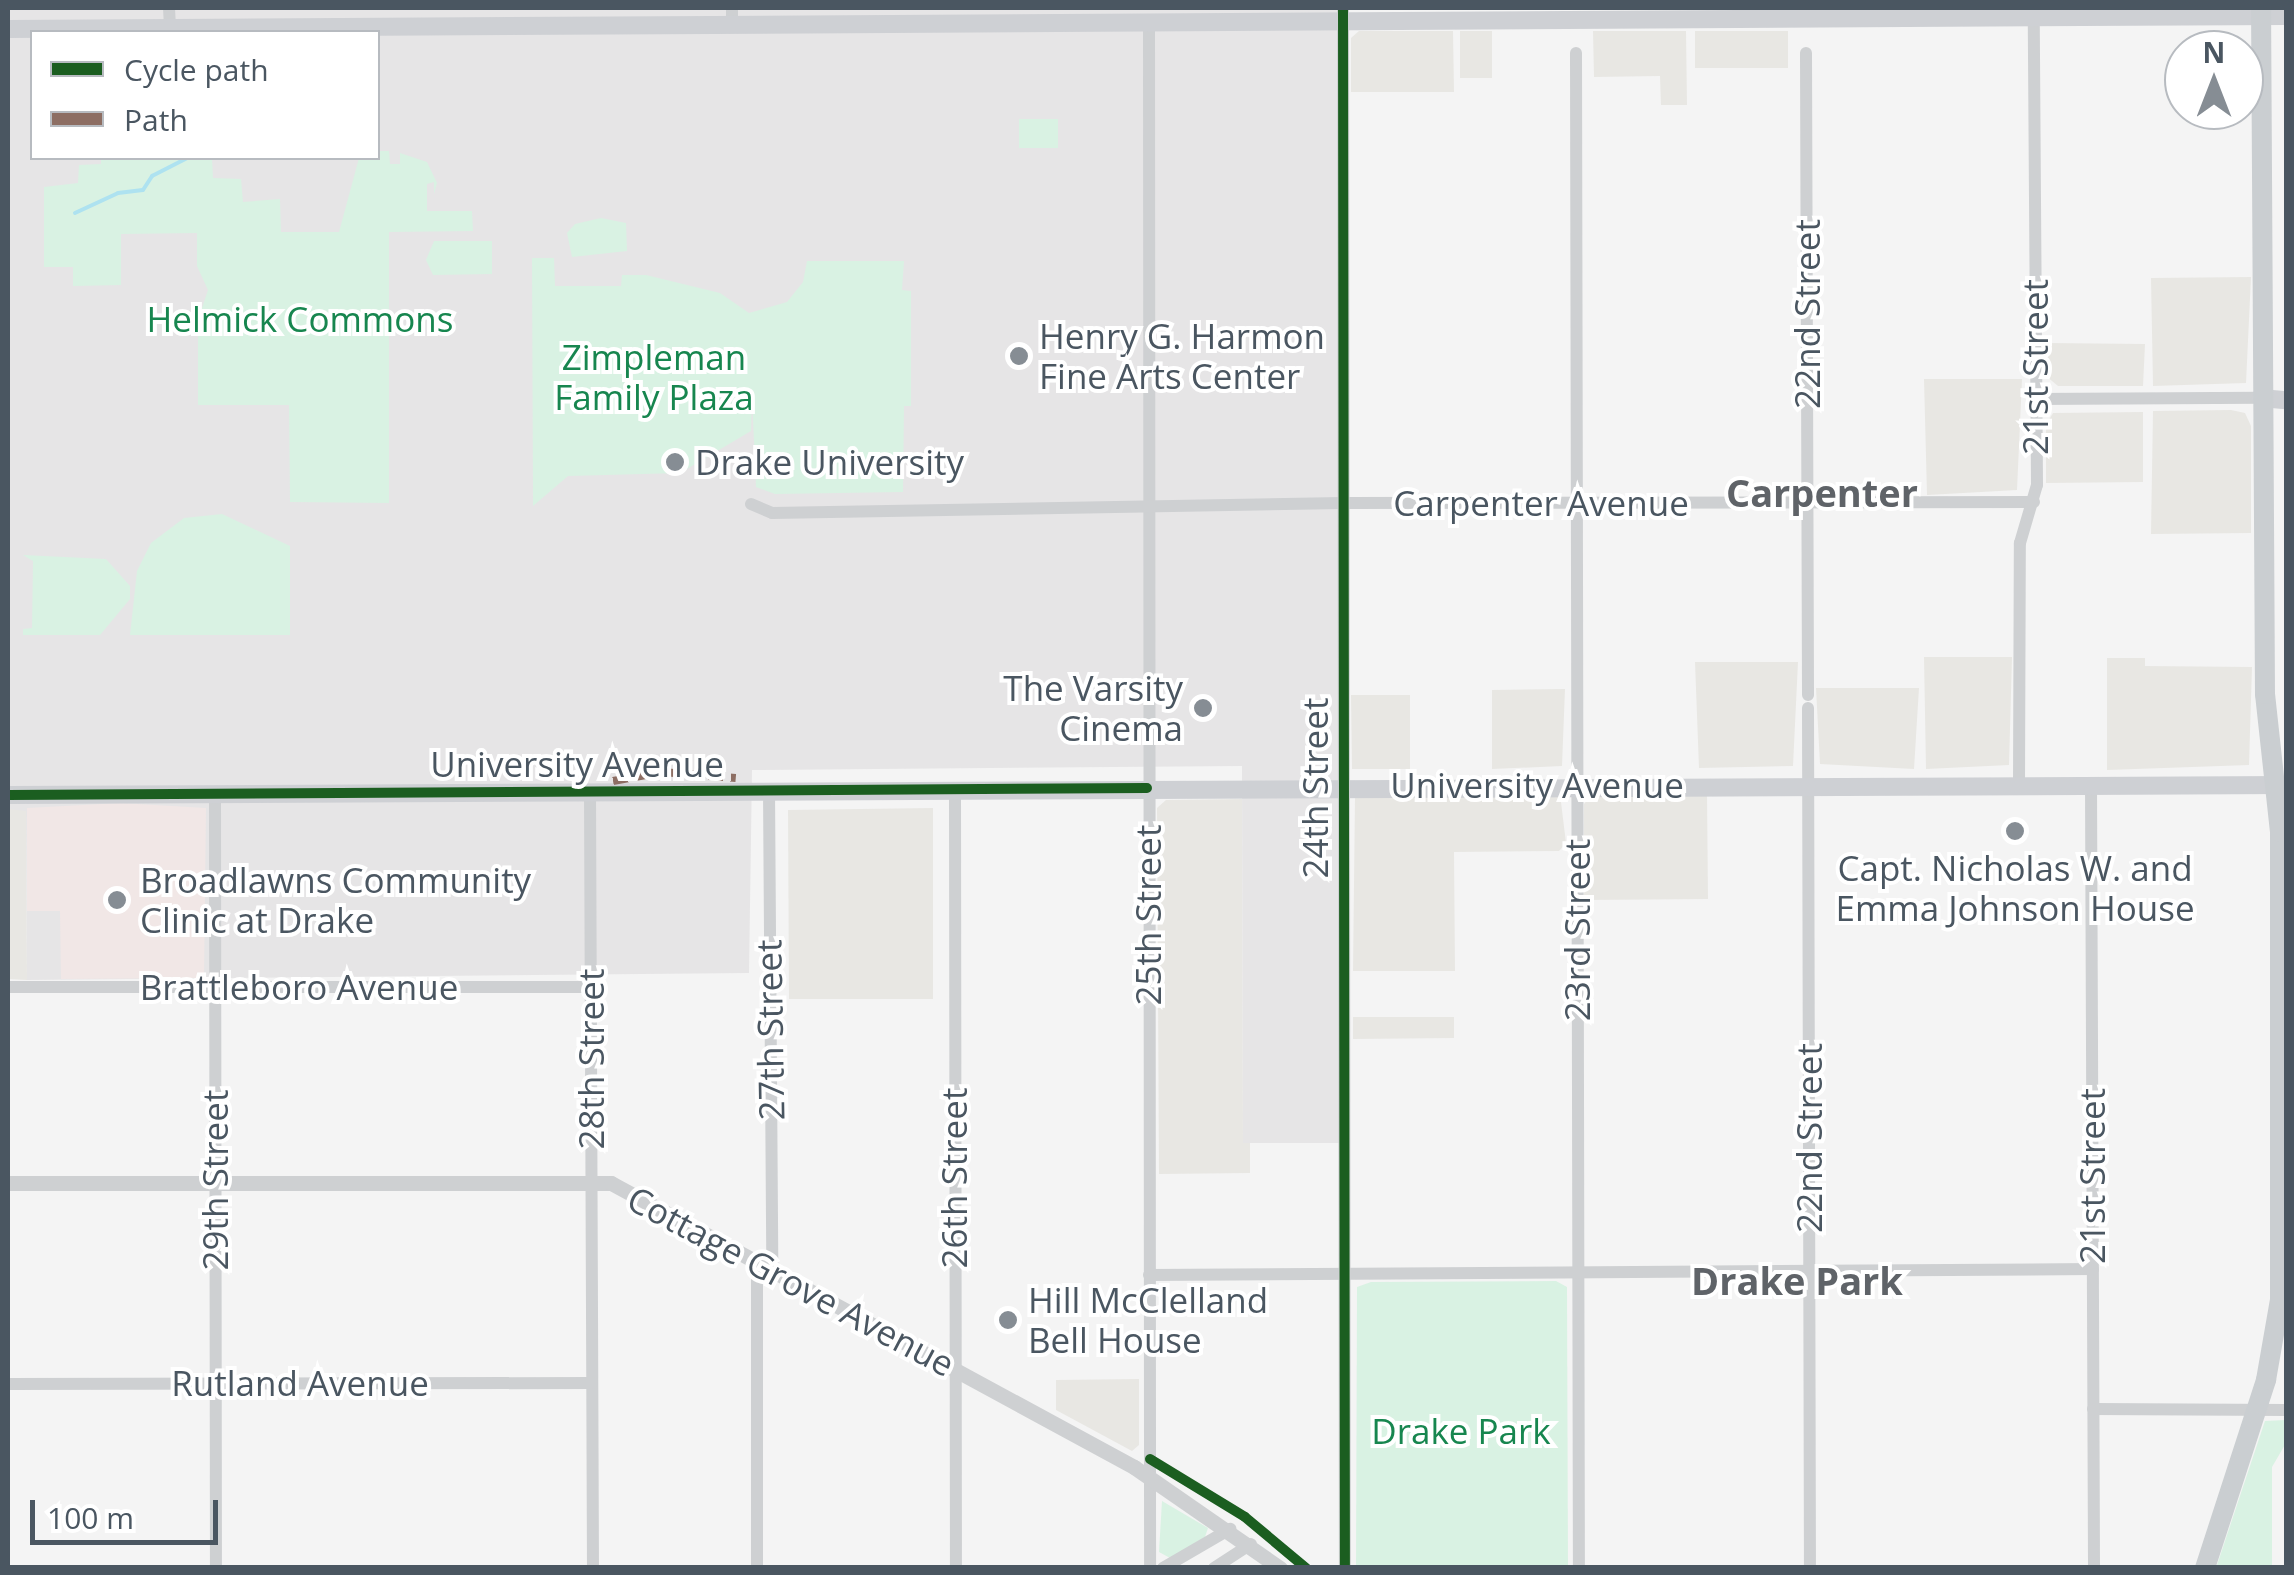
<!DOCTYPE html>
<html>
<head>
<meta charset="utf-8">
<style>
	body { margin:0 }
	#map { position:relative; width:2294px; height:1575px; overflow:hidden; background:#f4f4f4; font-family:"Open Sans",sans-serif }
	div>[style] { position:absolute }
	.commercial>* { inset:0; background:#e8e7e3 }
	.education>* { inset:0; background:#e6e5e6 }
	.medical>* { inset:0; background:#f1e7e6 }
	.green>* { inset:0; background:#d9f2e3 }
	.stream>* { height:4px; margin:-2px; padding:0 2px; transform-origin:2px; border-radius:2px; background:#aee2f0 }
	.minor>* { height:12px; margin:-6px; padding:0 6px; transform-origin:6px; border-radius:6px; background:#ced0d2 }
	.tertiary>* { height:15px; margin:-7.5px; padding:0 7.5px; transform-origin:7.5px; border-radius:7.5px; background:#ced0d2 }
	.secondary>* { height:18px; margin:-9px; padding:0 9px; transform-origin:9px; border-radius:9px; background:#ced0d4 }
	.primary>* { height:20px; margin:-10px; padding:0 10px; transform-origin:10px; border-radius:10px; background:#caced1 }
	.quiet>* { height:8px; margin-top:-4px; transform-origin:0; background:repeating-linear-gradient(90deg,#8d6e63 0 15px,transparent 0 23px) }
	.cycleway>* { height:10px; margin:-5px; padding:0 5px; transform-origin:5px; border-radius:5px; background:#1b5e20 }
	.dots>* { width:28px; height:28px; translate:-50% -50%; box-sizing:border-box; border:5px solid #fff; border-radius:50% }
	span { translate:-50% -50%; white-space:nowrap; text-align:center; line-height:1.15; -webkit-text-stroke:8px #fff; paint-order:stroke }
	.street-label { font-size:35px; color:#4a5661 }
	.park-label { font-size:35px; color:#17864f }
	.poi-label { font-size:35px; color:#4a5661 }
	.left { translate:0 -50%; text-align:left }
	.right { translate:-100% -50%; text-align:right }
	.neighbourhood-label { font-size:38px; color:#5f6368; font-weight:700 }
	.frame { position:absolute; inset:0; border:10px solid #4a5661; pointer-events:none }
	.legend { position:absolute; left:30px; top:30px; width:350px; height:130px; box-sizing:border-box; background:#fff; border:2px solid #b7bbc0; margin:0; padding:12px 18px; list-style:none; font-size:30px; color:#4a5661 }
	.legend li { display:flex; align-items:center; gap:20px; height:50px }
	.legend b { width:50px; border:2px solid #b7bbc0 }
	.north { position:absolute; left:2164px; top:30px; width:100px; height:100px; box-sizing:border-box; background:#fff; border:2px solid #b7bbc0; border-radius:50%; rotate:0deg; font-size:28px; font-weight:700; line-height:40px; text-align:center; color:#4a5661 }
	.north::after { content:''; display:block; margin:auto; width:35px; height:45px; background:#868d94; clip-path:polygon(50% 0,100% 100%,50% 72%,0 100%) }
	.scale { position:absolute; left:30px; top:1500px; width:188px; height:45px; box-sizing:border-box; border:5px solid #4a5661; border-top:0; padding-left:12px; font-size:30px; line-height:35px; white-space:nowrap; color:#4a5661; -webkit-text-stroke:8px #fff; paint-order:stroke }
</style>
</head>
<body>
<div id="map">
	<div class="commercial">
		<i style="clip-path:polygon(1359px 31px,1453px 31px,1454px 92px,1351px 92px,1351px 38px)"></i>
		<i style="clip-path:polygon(1460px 31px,1492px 31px,1492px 78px,1460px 78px)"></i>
		<i style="clip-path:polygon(1593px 31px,1686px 31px,1687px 105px,1661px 105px,1660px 76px,1594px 77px)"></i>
		<i style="clip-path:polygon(1695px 31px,1788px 31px,1788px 68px,1695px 68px)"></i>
		<i style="clip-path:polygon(2251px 277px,2246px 383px,2153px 386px,2151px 278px)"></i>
		<i style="clip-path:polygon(2046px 343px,2145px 344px,2143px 386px,2058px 386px,2046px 376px)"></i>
		<i style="clip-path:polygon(1924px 379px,2022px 379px,2017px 490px,1927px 495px)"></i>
		<i style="clip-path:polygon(2231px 410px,2245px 413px,2251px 426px,2251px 533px,2151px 534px,2153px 411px)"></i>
		<i style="clip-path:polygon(2143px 412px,2143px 482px,2046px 483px,2046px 425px,2053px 413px)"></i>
		<i style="clip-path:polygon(1924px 657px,2012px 657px,2009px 765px,1926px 769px)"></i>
		<i style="clip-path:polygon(2107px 658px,2145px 658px,2145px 666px,2252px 667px,2249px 765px,2107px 770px)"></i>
		<i style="clip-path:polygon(1695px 662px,1798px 662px,1793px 766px,1699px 768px)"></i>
		<i style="clip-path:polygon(1816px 688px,1919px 688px,1914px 769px,1820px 764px)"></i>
		<i style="clip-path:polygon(1565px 689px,1562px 766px,1492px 769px,1492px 690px)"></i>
		<i style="clip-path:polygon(1351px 695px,1410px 695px,1410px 769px,1352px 769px)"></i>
		<i style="clip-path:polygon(1560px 794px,1566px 843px,1559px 851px,1454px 852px,1455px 971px,1353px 971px,1355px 797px)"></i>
		<i style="clip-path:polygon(1707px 794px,1708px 899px,1584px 900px,1584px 804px,1590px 797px)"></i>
		<i style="clip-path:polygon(1242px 799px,1243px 1143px,1250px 1143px,1250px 1173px,1159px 1174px,1157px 808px,1166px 800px)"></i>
		<i style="clip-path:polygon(8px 807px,26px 810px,27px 980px,8px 979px)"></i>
		<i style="clip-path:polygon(933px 808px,933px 999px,789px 999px,788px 810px)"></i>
		<i style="clip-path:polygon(1353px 1017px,1454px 1017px,1454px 1038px,1353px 1039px)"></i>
		<i style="clip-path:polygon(1139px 1379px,1139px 1445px,1132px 1451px,1056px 1410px,1056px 1380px)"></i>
	</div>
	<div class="education">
		<i style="clip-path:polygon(evenodd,8px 8px,1342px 8px,1344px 1143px,1243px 1143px,1242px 766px,752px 770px,749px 973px,27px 980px,26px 811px,8px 809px,8px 8px,32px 32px,378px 32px,378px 158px,32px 158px,32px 32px)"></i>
	</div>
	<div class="medical">
		<i style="clip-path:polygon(120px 803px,206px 808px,204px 978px,61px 979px,60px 911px,27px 911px,27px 808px)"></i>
	</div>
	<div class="green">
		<i style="clip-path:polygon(1019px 119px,1058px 119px,1058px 148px,1019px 148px)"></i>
		<i style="clip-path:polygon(378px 151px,389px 151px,390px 164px,400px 164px,400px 153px,427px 162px,437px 183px,434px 194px,434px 182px,427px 184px,427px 211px,472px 211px,473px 231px,389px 232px,389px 503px,290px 502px,289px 405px,198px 405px,198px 320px,208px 290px,197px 266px,197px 233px,121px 234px,121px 285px,73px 286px,73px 267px,44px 267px,44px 187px,78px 183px,79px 165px,101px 164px,101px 158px,212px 158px,213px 178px,241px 179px,243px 202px,280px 199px,281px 232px,339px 232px,359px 158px,378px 158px)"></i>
		<i style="clip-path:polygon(601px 218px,626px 223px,627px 251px,572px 257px,567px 233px,575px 224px)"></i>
		<i style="clip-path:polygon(434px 241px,492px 241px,492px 274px,433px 275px,426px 260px)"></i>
		<i style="clip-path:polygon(532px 258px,554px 258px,555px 286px,621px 286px,622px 275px,646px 275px,720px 293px,749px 313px,787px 302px,803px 282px,807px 261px,904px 261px,902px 290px,911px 291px,911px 406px,904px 406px,903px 492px,775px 494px,756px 487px,752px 397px,751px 431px,680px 473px,568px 476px,533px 506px)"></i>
		<i style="clip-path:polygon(222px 514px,290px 546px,290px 635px,130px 635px,137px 571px,151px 543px,184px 518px)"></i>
		<i style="clip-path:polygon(23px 555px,106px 559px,130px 586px,130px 599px,100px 635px,23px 635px,23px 629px,32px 628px,33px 561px)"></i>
		<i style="clip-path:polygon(1556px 1281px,1567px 1287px,1568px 1567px,1356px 1567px,1357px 1287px,1371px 1282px)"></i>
		<i style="clip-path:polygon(2286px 1420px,2286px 1443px,2272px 1467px,2272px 1567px,2216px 1568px,2265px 1421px)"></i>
		<i style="clip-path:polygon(1162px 1501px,1208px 1528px,1205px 1537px,1170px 1558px,1159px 1552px)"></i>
	</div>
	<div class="stream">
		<i style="left:75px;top:213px;width:47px;rotate:-24.9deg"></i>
		<i style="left:118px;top:193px;width:25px;rotate:-7deg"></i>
		<i style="left:143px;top:190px;width:17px;rotate:-57deg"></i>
		<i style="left:152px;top:176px;width:39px;rotate:-27deg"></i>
	</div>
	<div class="minor">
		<i style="left:169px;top:8px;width:20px;rotate:87deg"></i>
		<i style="left:1343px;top:8px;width:1560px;rotate:89.93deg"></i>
		<i style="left:1149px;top:22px;width:1546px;rotate:89.96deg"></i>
		<i style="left:732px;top:24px;width:16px;rotate:-90deg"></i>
		<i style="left:1576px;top:53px;width:1515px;rotate:89.89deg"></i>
		<i style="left:1806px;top:53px;width:642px;rotate:89.82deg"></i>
		<i style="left:2034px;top:399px;width:227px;rotate:-0.3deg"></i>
		<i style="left:751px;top:504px;width:23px;rotate:23deg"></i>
		<i style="left:772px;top:513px;width:570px;rotate:-1.01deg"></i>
		<i style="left:1342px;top:503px;width:692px;rotate:-0.08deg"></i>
		<i style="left:1808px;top:708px;width:860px;rotate:89.87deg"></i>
		<i style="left:2019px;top:784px;width:241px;rotate:-89.8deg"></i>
		<i style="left:2020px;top:543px;width:60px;rotate:-73.7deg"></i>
		<i style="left:2037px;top:485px;width:477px;rotate:-90.4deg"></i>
		<i style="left:2091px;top:784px;width:784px;rotate:89.78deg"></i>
		<i style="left:955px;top:789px;width:779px;rotate:89.93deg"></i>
		<i style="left:769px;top:790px;width:481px;rotate:89.6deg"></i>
		<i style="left:590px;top:791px;width:777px;rotate:89.78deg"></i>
		<i style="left:215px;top:793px;width:775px;rotate:89.93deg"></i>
		<i style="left:8px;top:987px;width:583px"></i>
		<i style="left:757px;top:1263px;width:305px;rotate:90deg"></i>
		<i style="left:1149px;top:1275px;width:944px;rotate:-0.36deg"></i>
		<i style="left:8px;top:1384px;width:584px;rotate:-0.1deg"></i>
		<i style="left:2093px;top:1409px;width:193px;rotate:0.3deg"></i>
		<i style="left:1163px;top:1568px;width:78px;rotate:-30.2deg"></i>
		<i style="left:1214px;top:1568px;width:44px;rotate:-33deg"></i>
	</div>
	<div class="tertiary">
		<i style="left:8px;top:1183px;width:603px"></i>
		<i style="left:611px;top:1183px;width:595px;rotate:28.5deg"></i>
		<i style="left:1134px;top:1467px;width:178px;rotate:34.7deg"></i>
	</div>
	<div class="secondary">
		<i style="left:8px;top:29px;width:2278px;rotate:-0.33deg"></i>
		<i style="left:2261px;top:398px;width:25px;rotate:5deg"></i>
		<i style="left:8px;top:795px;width:2278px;rotate:-0.25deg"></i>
	</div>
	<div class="primary">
		<i style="left:2205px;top:1568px;width:198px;rotate:-72deg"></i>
		<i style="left:2266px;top:1380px;width:81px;rotate:-80.1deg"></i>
		<i style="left:2280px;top:1300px;width:468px;rotate:-90deg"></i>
		<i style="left:2280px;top:832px;width:139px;rotate:-96.2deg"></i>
		<i style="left:2265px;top:694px;width:686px;rotate:-90.33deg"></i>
	</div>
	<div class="quiet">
		<i style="left:613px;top:781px;width:50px;rotate:-10.4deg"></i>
		<i style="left:662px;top:772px;width:74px;rotate:4.6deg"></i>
	</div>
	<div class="cycleway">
		<i style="left:1343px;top:8px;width:1560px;rotate:89.93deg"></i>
		<i style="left:8px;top:795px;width:1139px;rotate:-0.35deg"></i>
		<i style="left:1150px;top:1459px;width:111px;rotate:31.4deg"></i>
		<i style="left:1245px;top:1517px;width:80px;rotate:39.9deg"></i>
	</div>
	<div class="dots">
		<i style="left:1019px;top:356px;background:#868d94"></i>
		<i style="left:675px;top:462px;background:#868d94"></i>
		<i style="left:1203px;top:708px;background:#868d94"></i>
		<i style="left:2015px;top:831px;background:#868d94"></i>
		<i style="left:117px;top:900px;background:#868d94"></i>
		<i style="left:1008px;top:1320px;background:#868d94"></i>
	</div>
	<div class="street-label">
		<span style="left:1807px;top:314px;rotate:-90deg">22nd Street</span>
		<span style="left:2035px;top:367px;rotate:-90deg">21st Street</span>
		<span style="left:1541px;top:503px">Carpenter Avenue</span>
		<span style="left:577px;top:764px">University Avenue</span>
		<span style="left:1537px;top:785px">University Avenue</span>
		<span style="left:1315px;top:788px;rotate:-90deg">24th Street</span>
		<span style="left:1148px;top:915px;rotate:-90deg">25th Street</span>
		<span style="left:1577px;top:930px;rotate:-90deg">23rd Street</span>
		<span style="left:299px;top:987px">Brattleboro Avenue</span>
		<span style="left:770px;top:1030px;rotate:-91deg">27th Street</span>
		<span style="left:591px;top:1059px;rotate:-90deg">28th Street</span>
		<span style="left:1809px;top:1138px;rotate:-90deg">22nd Street</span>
		<span style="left:2092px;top:1176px;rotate:-90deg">21st Street</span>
		<span style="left:954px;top:1178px;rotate:-90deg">26th Street</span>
		<span style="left:215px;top:1180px;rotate:-90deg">29th Street</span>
		<span style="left:791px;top:1281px;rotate:28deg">Cottage Grove Avenue</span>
		<span style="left:300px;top:1383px">Rutland Avenue</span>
	</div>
	<div class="park-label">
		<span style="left:300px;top:319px">Helmick Commons</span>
		<span style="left:654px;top:377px">Zimpleman<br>Family Plaza</span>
		<span style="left:1461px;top:1431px">Drake Park</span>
	</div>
	<div class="poi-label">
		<span class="left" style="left:1039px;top:356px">Henry G. Harmon<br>Fine Arts Center</span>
		<span class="left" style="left:695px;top:462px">Drake University</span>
		<span class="right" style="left:1183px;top:708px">The Varsity<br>Cinema</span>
		<span style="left:2015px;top:888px">Capt. Nicholas W. and<br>Emma Johnson House</span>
		<span class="left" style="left:140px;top:900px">Broadlawns Community<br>Clinic at Drake</span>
		<span class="left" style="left:1028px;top:1320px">Hill McClelland<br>Bell House</span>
	</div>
	<div class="neighbourhood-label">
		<span style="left:1822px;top:493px">Carpenter</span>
		<span style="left:1797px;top:1281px">Drake Park</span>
	</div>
	<div class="frame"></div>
	<ul class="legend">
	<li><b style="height:12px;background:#1b5e20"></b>Cycle path</li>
	<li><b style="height:12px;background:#8d6e63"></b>Path</li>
	</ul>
	<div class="north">N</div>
	<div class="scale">100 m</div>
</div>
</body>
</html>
